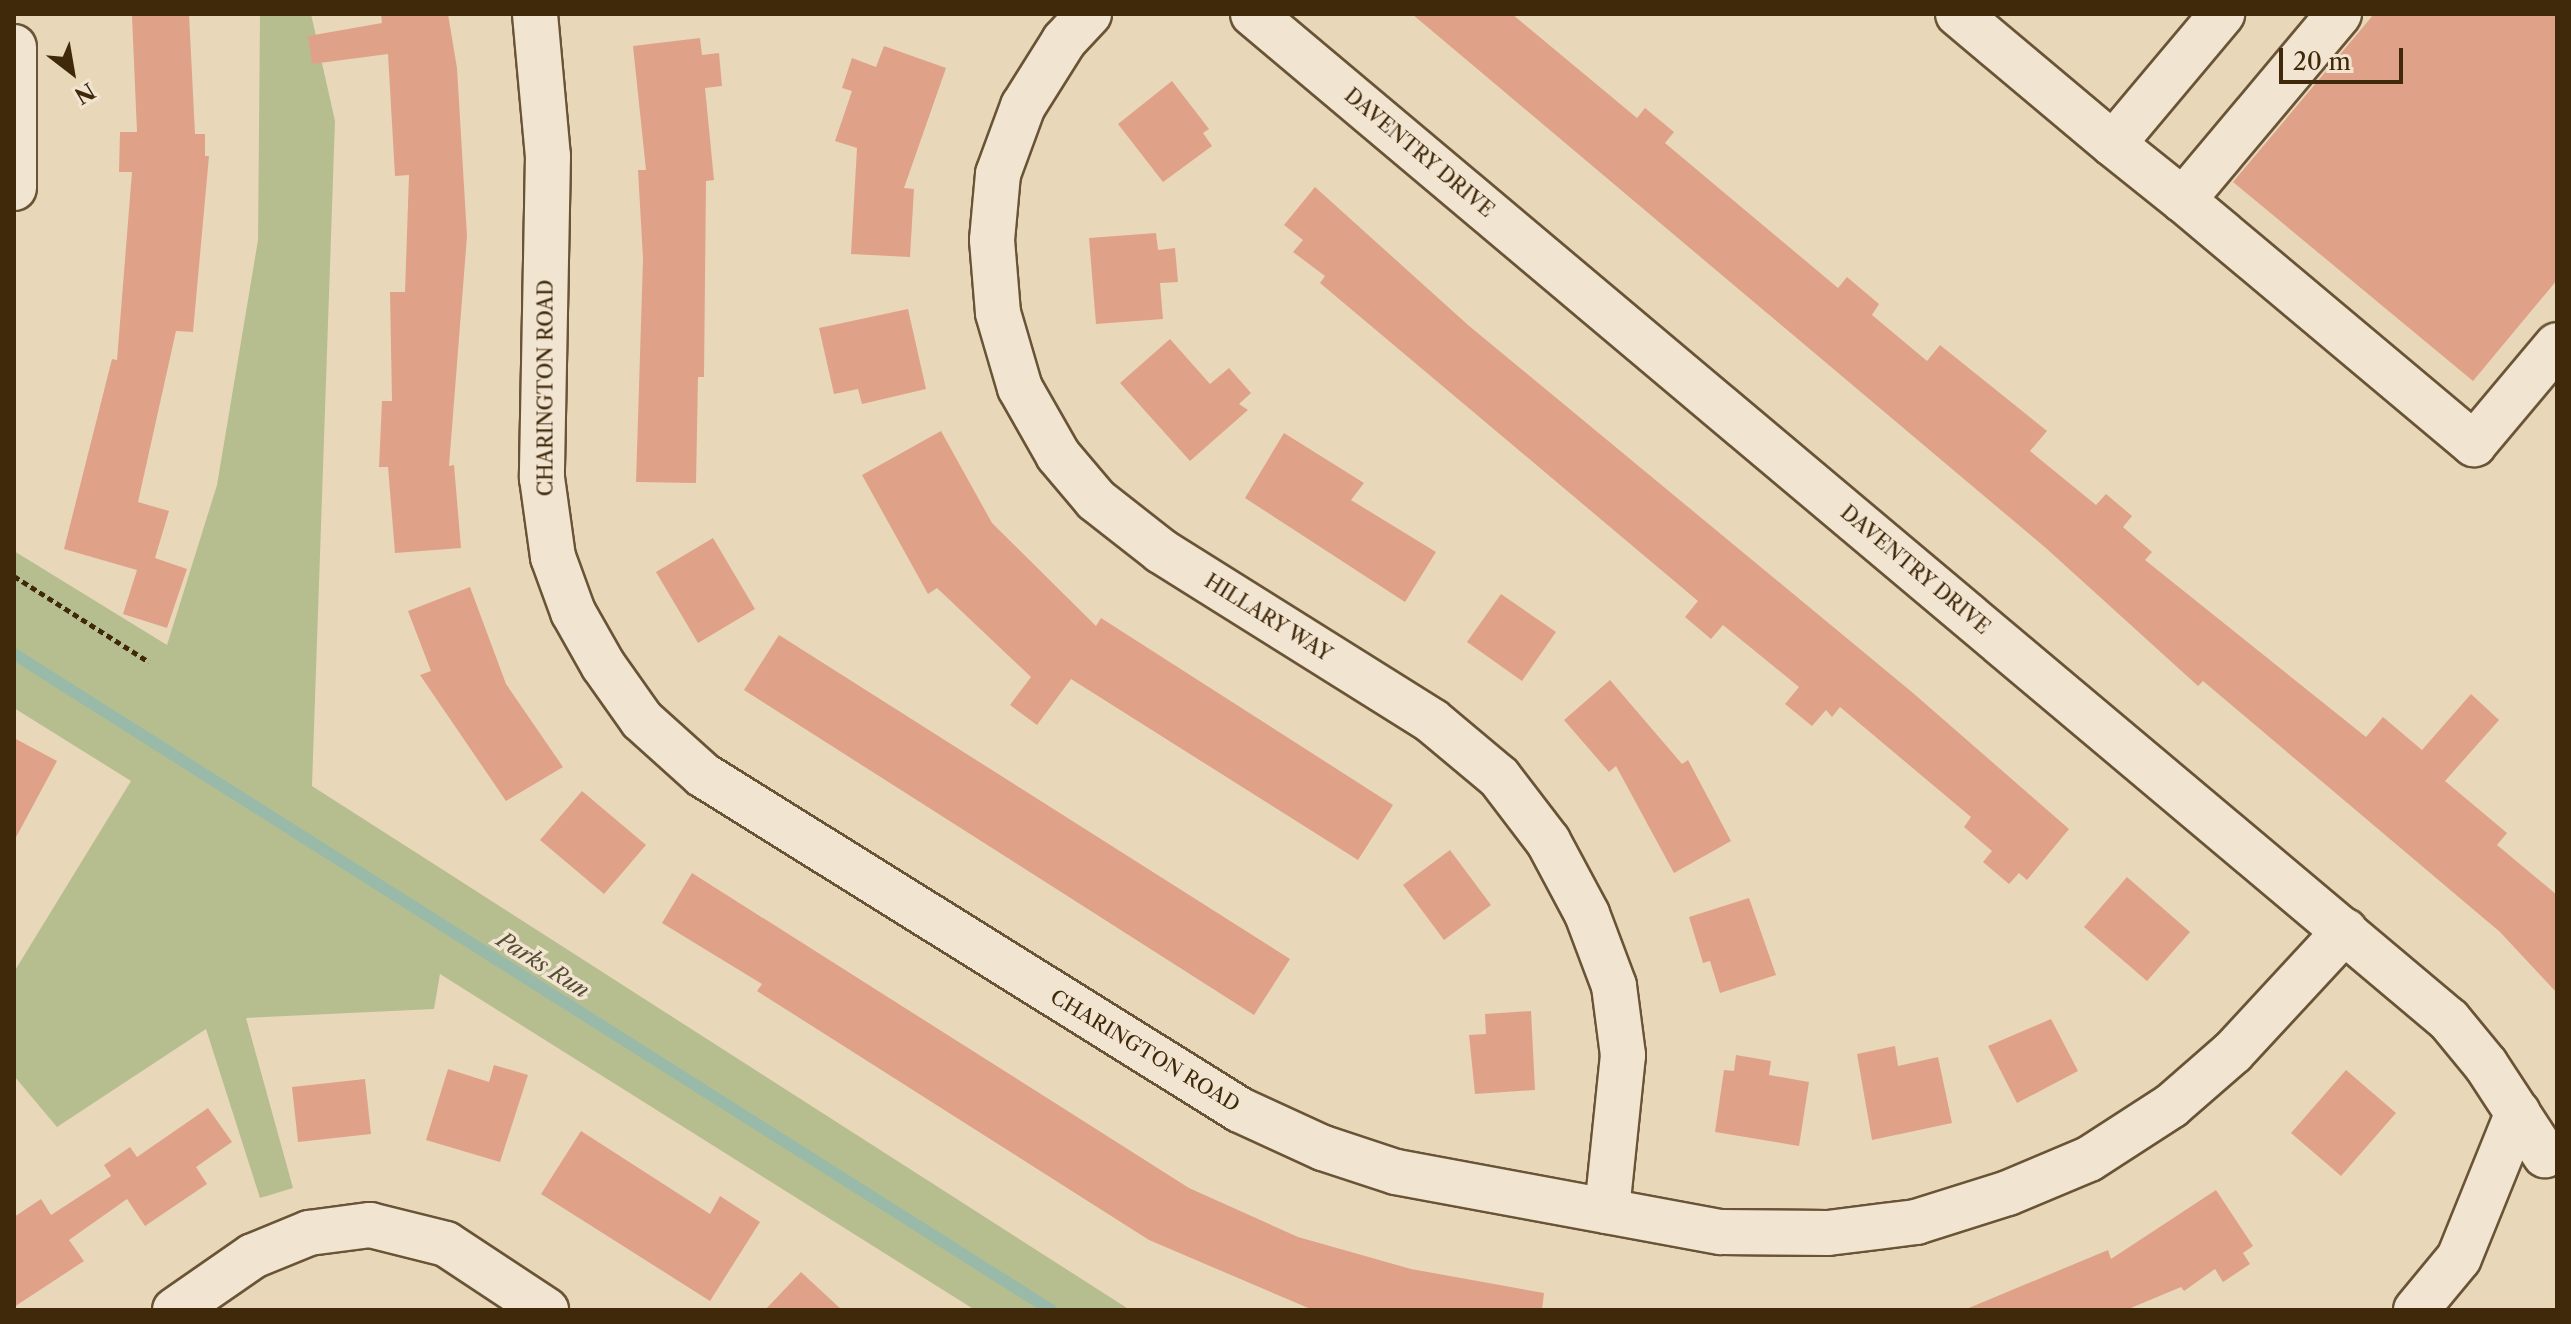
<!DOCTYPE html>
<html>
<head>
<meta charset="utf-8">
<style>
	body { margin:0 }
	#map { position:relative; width:2571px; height:1324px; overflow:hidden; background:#e9d7b9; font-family:"Libre Caslon Text",serif }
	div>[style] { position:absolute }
	.green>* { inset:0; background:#b6be90 }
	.stream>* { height:12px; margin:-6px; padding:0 6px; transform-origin:6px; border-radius:6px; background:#99baa9 }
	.building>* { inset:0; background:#dfa288 }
	.path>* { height:5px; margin-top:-2.5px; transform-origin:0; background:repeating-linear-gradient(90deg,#40280a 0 6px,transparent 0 10px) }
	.roads { filter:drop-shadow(2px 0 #6a5436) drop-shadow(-2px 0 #6a5436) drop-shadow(0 2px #6a5436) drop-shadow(0 -2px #6a5436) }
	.minor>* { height:44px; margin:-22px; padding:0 22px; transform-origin:22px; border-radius:22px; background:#f1e5d2 }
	span { translate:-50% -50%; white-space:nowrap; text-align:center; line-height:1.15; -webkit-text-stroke:7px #f1e5d2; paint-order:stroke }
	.street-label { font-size:20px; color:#40280a }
	.water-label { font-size:22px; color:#564c32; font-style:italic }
	.frame { position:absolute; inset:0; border:16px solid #40280a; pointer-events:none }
	.north { position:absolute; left:32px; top:32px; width:80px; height:80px; -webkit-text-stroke:6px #f1e5d2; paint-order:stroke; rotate:149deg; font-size:22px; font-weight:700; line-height:32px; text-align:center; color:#40280a }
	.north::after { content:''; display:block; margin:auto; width:28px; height:36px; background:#40280a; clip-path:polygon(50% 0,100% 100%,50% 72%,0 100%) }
	.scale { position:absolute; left:2279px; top:48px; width:124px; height:36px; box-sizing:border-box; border:4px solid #40280a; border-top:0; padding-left:10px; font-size:24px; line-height:28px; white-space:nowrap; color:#40280a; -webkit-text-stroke:6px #f1e5d2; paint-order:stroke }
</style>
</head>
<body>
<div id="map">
	<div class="green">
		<i style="clip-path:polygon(260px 14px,311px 14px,335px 121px,312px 786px,1130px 1310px,975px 1310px,440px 974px,434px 1009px,246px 1018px,293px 1188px,260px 1198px,206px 1029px,57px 1127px,14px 1076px,14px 972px,131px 781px,14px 708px,14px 551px,167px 645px,217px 485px,258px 240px)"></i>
	</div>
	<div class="stream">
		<i style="left:14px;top:654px;width:1227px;rotate:32.32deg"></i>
	</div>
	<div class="building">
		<i style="clip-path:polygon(189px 14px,195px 134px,205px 134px,205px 156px,209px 156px,193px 332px,176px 331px,138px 502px,169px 511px,155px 558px,187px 569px,167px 628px,123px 614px,137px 570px,64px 549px,112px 359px,117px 360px,132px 172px,119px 172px,120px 132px,137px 132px,132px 16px)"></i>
		<i style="clip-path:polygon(381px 14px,448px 14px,457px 68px,467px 236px,449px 466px,454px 465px,461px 548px,395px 553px,388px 467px,379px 467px,382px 401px,392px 401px,390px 292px,405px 292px,409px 175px,395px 176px,388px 54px,312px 64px,308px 36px,382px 23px)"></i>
		<i style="clip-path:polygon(1412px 14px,1512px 14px,1637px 118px,1645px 108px,1674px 132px,1665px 143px,1838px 288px,1847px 277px,1879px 304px,1872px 315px,1927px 361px,1940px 345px,2047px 431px,2030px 451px,2096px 505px,2106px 494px,2132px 516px,2123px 527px,2152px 552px,2145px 560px,2366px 737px,2383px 717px,2422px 750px,2471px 694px,2499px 720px,2445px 781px,2507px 833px,2497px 845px,2557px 895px,2557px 993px,2500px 932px,2203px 681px,2198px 686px,2047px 549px)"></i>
		<i style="clip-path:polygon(2374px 14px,2557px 14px,2557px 280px,2473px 381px,2233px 182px)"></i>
		<i style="clip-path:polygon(700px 38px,702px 55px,719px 53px,722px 86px,705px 88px,714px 180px,706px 181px,704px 377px,698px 377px,696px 483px,636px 482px,643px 259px,638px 170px,646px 170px,633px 46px)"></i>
		<i style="clip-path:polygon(884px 46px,946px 68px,904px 188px,914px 189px,910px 257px,851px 254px,857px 148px,835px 141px,852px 91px,842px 88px,852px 58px,876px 67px)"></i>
		<i style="clip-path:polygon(1172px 81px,1209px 129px,1203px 133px,1212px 146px,1163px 182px,1118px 124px)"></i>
		<i style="clip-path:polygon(1315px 187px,1468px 325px,1913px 693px,2069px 829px,2027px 880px,2019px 873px,2009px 884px,1983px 862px,1992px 851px,1964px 827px,1971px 817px,1840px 707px,1832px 717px,1826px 710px,1812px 726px,1785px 704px,1799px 687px,1723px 625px,1711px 639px,1685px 617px,1698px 601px,1320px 283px,1325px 276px,1293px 252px,1303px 240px,1284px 225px)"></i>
		<i style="clip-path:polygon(1156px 233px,1158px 250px,1175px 248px,1178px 282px,1160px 283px,1163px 319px,1096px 324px,1089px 238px)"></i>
		<i style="clip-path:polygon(908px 309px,926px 389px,862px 404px,858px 389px,834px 394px,819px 328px)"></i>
		<i style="clip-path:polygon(1170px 339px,1210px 384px,1229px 368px,1251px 393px,1239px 404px,1248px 410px,1190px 461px,1120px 383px)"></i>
		<i style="clip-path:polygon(941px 431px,992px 523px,1096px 626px,1101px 618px,1393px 805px,1358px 860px,1071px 679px,1037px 725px,1010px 705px,1031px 677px,937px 588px,928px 594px,862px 475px)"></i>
		<i style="clip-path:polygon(1284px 433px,1364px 483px,1351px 500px,1436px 552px,1405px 602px,1245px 498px)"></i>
		<i style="clip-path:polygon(713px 538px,755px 609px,698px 643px,656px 572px)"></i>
		<i style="clip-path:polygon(470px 587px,506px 684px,563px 767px,506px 801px,420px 675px,431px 671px,408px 611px)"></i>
		<i style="clip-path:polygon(1501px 594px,1556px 632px,1522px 681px,1467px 642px)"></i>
		<i style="clip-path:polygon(779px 635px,1290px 959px,1254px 1015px,744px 690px)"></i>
		<i style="clip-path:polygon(1610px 680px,1682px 764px,1688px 760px,1731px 841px,1674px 873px,1616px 766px,1609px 772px,1564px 720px)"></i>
		<i style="clip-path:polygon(14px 738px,57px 761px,14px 841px)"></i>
		<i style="clip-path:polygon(582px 791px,646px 845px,604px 894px,540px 840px)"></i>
		<i style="clip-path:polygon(1450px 850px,1491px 905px,1444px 940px,1403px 885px)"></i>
		<i style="clip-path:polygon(692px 873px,1189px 1188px,1298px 1237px,1411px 1269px,1544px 1293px,1542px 1310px,1313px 1310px,1149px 1240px,757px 991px,762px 984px,662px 923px)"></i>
		<i style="clip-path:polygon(2127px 877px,2190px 932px,2147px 981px,2084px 927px)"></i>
		<i style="clip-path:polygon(1749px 898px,1776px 975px,1720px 993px,1710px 961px,1703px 963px,1689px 917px)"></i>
		<i style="clip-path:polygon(1531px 1011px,1535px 1090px,1475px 1094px,1469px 1035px,1486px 1034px,1485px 1014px)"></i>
		<i style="clip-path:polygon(2051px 1019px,2078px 1071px,2017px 1103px,1988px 1046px)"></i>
		<i style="clip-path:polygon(1895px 1046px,1898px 1066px,1938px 1057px,1952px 1123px,1872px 1140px,1857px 1054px)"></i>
		<i style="clip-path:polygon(1736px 1055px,1771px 1061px,1769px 1075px,1809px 1082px,1799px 1146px,1715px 1132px,1724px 1070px,1734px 1071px)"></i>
		<i style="clip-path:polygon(494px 1065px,528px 1075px,500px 1162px,426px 1140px,448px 1069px,489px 1082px)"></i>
		<i style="clip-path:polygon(2346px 1070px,2396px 1113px,2341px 1176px,2291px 1133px)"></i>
		<i style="clip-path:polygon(365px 1079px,371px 1134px,298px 1142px,292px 1087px)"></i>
		<i style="clip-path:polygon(208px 1108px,232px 1142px,196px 1167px,207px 1184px,145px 1226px,127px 1199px,69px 1240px,84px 1261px,14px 1307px,14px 1217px,41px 1199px,51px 1215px,111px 1176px,104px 1165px,130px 1147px,137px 1157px)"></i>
		<i style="clip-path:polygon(581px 1131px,710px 1214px,720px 1196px,760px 1222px,710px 1301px,541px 1194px)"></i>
		<i style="clip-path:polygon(2216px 1190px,2253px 1246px,2243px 1253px,2250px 1264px,2223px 1282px,2215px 1269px,2184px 1291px,2181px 1287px,2126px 1310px,1964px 1310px,2108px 1250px,2111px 1259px)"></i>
		<i style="clip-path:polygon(801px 1272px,842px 1310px,765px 1310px)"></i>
	</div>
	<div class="path">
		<i style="left:14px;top:576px;width:160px;rotate:32.5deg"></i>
	</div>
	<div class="roads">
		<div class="minor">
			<i style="left:535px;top:14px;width:143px;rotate:84.8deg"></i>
			<i style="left:548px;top:156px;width:322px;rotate:91.1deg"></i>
			<i style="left:542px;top:478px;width:80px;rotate:82.1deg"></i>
			<i style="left:553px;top:557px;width:59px;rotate:70deg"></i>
			<i style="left:573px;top:612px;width:61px;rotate:60.5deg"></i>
			<i style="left:603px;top:665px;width:67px;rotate:54.7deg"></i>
			<i style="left:642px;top:720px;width:82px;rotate:42deg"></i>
			<i style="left:703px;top:775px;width:633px;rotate:31.96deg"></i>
			<i style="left:1240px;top:1110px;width:91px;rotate:24.6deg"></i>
			<i style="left:1323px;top:1148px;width:77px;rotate:18.2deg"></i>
			<i style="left:1396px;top:1172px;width:330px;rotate:10.5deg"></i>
			<i style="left:1721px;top:1232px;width:107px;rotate:0.5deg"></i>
			<i style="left:1828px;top:1233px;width:89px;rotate:-7.1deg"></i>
			<i style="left:1916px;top:1222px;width:96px;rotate:-17.5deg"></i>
			<i style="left:2008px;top:1193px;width:88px;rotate:-22.8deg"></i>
			<i style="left:2089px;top:1159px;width:98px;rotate:-32.9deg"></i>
			<i style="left:2171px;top:1106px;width:82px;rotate:-41.1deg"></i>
			<i style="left:2233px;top:1052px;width:165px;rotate:-47.2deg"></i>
			<i style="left:1089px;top:14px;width:37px;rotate:133deg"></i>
			<i style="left:1064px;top:41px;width:77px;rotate:122.2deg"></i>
			<i style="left:1023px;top:106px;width:72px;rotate:110.2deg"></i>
			<i style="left:998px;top:174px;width:66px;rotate:95.2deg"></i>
			<i style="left:992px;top:240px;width:73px;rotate:85.3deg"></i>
			<i style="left:998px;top:313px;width:78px;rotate:73.7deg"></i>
			<i style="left:1020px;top:388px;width:77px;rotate:60.4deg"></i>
			<i style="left:1058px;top:455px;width:59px;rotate:49.8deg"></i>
			<i style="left:1096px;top:500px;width:83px;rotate:38.1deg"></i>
			<i style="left:1161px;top:551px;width:320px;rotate:32.1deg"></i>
			<i style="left:1432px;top:721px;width:87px;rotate:39.9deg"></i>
			<i style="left:1499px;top:777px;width:81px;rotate:52.6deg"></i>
			<i style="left:1548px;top:841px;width:83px;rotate:61.9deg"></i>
			<i style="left:1587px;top:914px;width:77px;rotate:69.4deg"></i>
			<i style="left:1614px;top:986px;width:70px;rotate:82.6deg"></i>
			<i style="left:1623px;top:1055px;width:157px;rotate:95.9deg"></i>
			<i style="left:1253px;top:14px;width:1563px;rotate:40.07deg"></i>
			<i style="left:2449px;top:1020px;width:58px;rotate:50.6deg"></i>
			<i style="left:2486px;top:1065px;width:108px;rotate:56.8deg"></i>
			<i style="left:1958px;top:14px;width:202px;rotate:40deg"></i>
			<i style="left:2113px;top:144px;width:170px;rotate:-50deg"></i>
			<i style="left:2339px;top:14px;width:243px;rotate:130deg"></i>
			<i style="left:2183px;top:200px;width:380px;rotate:40deg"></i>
			<i style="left:2474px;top:444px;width:129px;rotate:-50deg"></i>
			<i style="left:14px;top:47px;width:141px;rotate:90deg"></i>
			<i style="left:2113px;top:144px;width:90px;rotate:38.7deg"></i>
			<i style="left:175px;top:1310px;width:95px;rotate:-34.7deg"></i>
			<i style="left:253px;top:1256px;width:61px;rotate:-22.3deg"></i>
			<i style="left:309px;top:1233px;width:62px;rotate:-7.5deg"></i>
			<i style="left:370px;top:1225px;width:78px;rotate:14deg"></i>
			<i style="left:446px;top:1244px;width:120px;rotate:33.4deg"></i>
			<i style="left:2416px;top:1310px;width:67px;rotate:-50.4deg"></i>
			<i style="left:2459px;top:1258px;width:157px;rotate:-68deg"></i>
		</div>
	</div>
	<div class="street-label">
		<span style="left:1419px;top:153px;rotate:40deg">DAVENTRY DRIVE</span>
		<span style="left:546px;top:388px;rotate:-90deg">CHARINGTON ROAD</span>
		<span style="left:1915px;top:570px;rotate:40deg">DAVENTRY DRIVE</span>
		<span style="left:1268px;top:618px;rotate:32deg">HILLARY WAY</span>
		<span style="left:1145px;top:1051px;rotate:31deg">CHARINGTON ROAD</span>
	</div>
	<div class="water-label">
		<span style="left:543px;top:965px;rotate:32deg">Parks Run</span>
	</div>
	<div class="frame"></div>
	<div class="north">N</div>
	<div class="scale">20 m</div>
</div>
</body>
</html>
